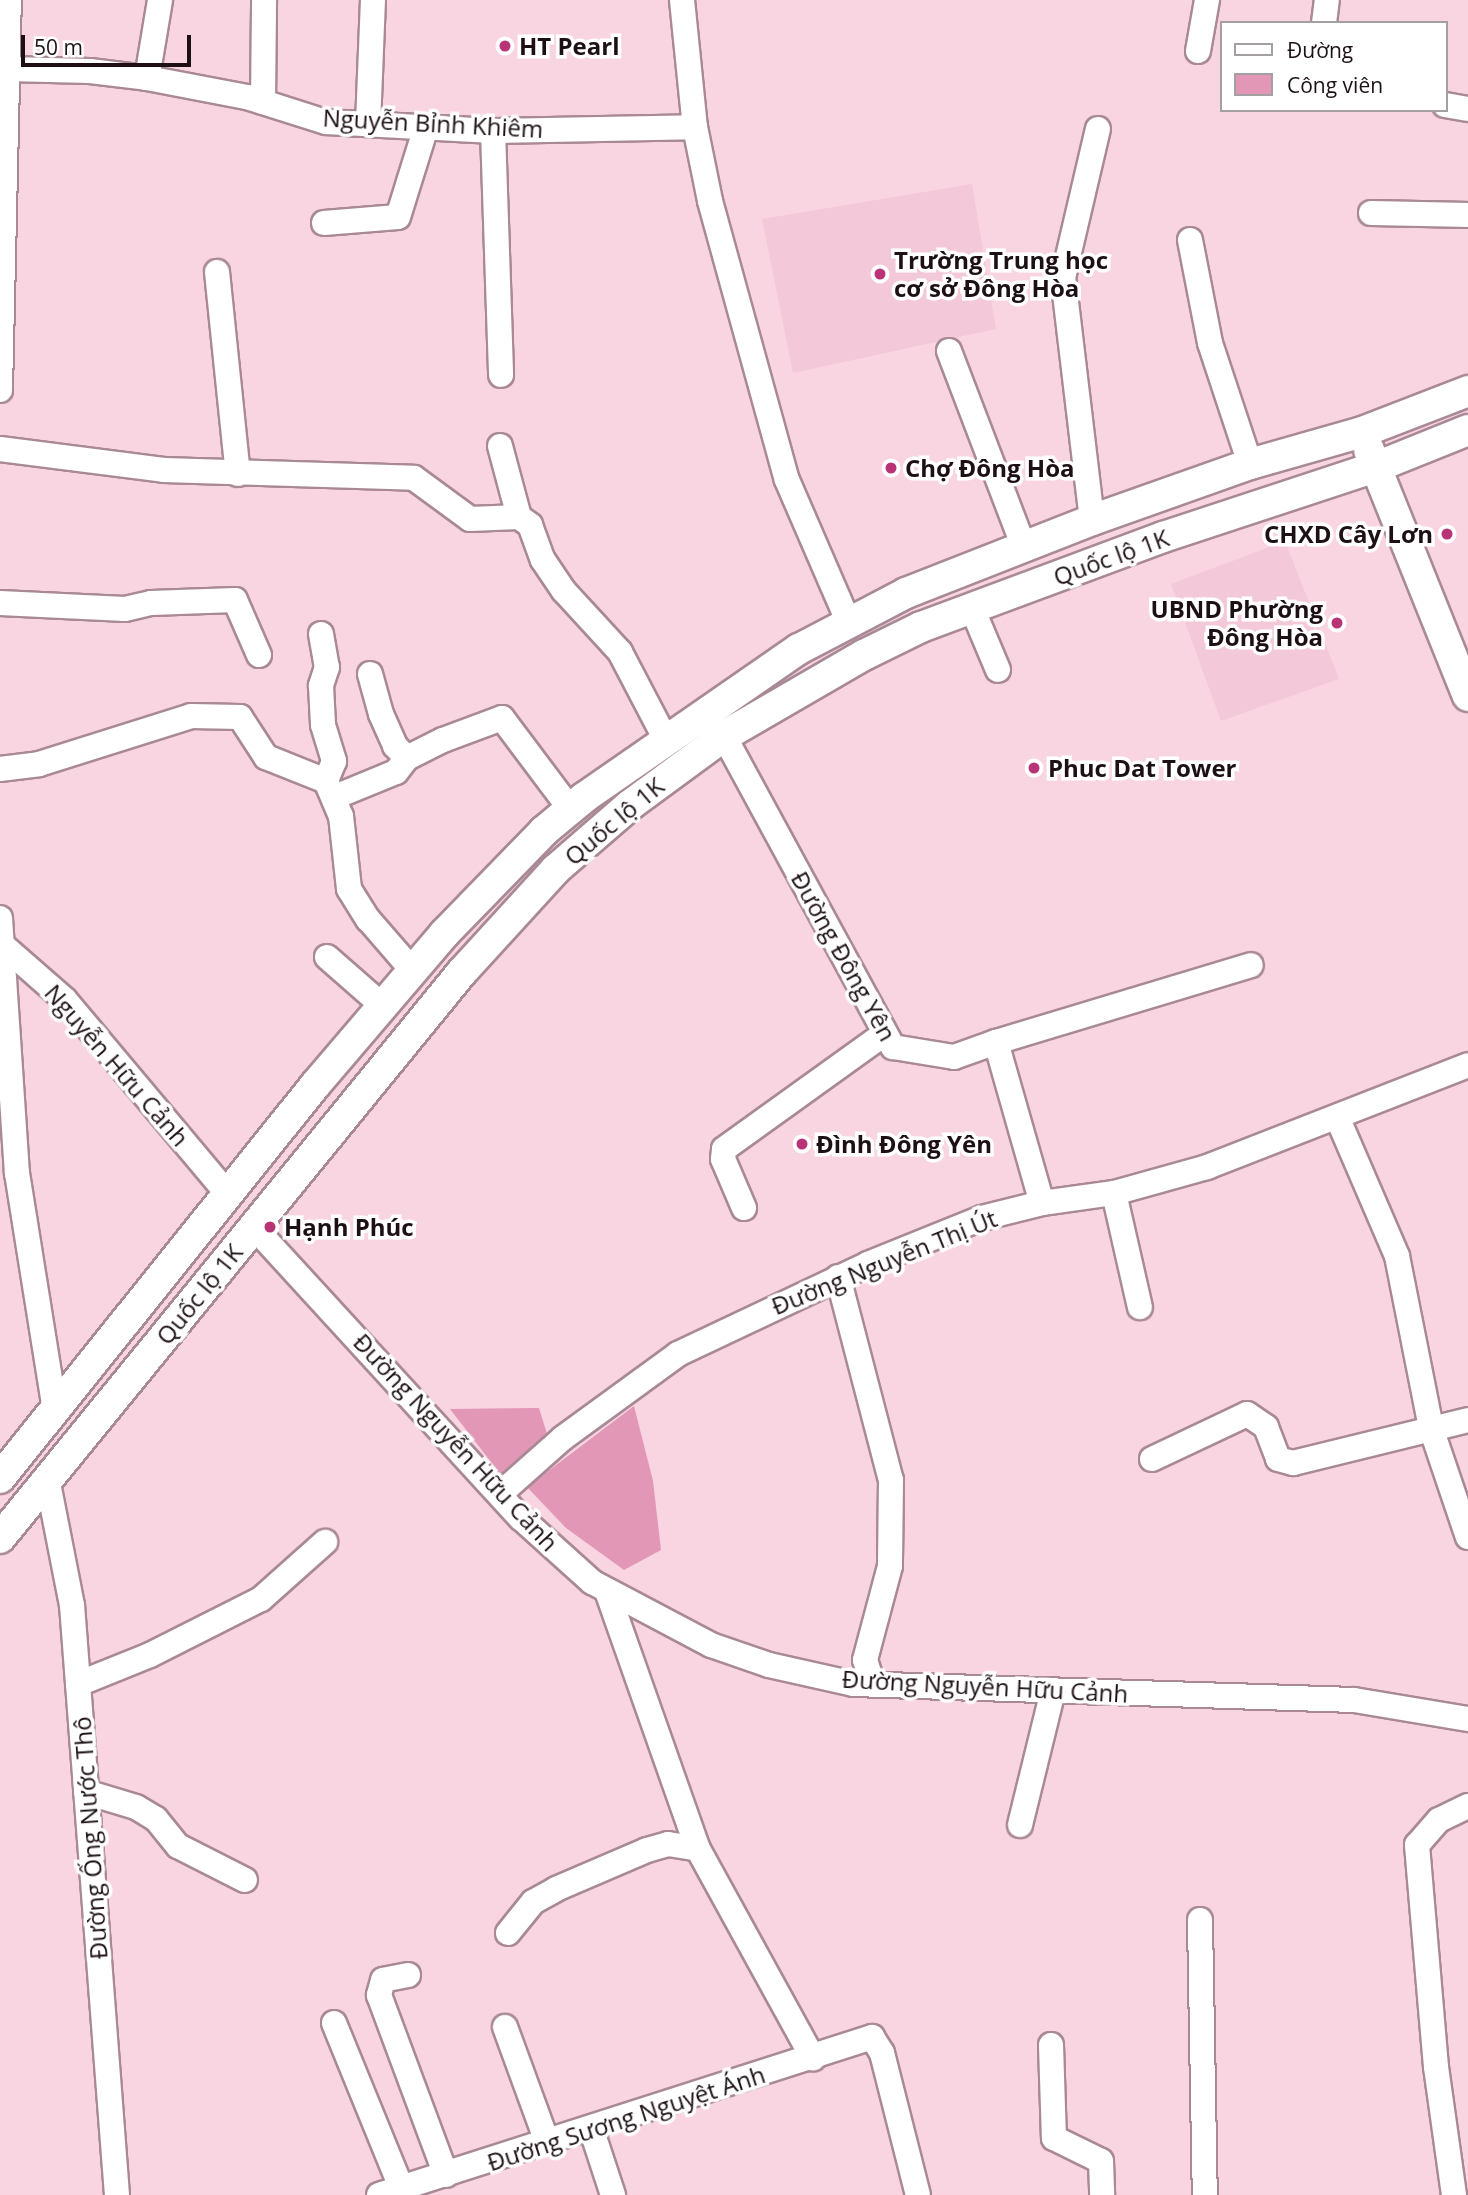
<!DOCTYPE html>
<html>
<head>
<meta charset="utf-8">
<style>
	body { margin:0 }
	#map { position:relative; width:1468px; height:2195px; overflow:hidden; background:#f9d5e2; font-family:"Open Sans",sans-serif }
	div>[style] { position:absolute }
	.built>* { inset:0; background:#f3c8d8 }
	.green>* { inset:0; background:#e197b5 }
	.roads { filter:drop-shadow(2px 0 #a98995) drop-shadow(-2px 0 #a98995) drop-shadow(0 2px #a98995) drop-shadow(0 -2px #a98995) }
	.minor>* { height:24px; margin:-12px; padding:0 12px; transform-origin:12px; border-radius:12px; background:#fff }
	.major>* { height:30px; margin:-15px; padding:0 15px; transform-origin:15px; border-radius:15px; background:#fff }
	.dots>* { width:19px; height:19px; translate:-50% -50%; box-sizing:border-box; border:4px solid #fff; border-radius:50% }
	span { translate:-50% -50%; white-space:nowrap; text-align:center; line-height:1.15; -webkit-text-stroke:7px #fff; paint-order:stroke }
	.poi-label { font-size:24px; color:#1c1015; font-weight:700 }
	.left { translate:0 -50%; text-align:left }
	.right { translate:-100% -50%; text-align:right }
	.street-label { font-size:24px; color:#1c1015 }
	.legend { position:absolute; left:1220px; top:21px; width:228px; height:91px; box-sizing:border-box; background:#fff; border:2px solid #a49fa1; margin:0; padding:9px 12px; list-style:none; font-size:21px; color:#1c1015 }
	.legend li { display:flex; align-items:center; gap:14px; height:35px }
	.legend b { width:35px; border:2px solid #a49fa1 }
	.scale { position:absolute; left:21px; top:35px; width:170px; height:32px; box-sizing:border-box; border:4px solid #1c1015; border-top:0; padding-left:9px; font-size:21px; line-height:24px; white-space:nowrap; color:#1c1015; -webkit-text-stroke:5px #fff; paint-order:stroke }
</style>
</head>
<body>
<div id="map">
	<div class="built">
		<i style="clip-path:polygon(972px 184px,996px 329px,793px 373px,762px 219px)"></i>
		<i style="clip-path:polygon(1285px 541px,1339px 679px,1221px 721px,1171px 584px)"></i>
	</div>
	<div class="green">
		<i style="clip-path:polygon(634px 1406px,653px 1481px,661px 1550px,624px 1570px,566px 1528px,527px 1487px)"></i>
		<i style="clip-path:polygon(539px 1408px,548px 1437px,501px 1475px,450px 1409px)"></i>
	</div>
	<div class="roads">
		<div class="minor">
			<i style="left:682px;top:0;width:128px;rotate:84.2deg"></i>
			<i style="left:1324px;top:23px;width:23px;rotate:-83deg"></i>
			<i style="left:1198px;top:51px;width:52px;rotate:-80deg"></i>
			<i style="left:8px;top:69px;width:82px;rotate:1.4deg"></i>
			<i style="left:90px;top:71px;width:57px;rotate:7deg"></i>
			<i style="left:147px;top:78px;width:102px;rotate:10.8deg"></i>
			<i style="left:247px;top:97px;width:83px;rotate:17.6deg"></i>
			<i style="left:326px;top:122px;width:167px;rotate:3.1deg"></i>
			<i style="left:493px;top:131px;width:202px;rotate:-1.1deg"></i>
			<i style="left:695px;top:127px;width:76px;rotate:78.5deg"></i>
			<i style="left:710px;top:201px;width:289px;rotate:74.6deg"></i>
			<i style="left:787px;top:480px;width:154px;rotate:66.6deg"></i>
			<i style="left:147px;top:78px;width:79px;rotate:-80.5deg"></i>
			<i style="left:263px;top:102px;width:102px;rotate:-89.4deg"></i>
			<i style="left:1445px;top:105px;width:23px;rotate:10deg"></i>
			<i style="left:368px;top:124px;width:124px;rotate:-87.7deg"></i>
			<i style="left:493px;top:131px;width:244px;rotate:88.1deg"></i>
			<i style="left:1371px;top:213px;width:97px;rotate:1.2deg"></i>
			<i style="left:324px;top:223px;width:74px;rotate:-4.6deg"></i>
			<i style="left:398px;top:217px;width:94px;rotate:-72.7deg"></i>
			<i style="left:1190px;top:240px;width:105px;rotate:79deg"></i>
			<i style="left:1210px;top:343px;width:127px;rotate:71.7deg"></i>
			<i style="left:217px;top:272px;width:203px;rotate:84.1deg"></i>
			<i style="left:949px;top:351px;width:208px;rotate:69.1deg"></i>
			<i style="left:0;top:390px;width:390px;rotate:-88.7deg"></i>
			<i style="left:500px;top:446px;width:73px;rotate:75deg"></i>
			<i style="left:0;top:449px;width:165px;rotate:7.3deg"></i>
			<i style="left:164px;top:470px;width:250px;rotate:1.8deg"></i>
			<i style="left:414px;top:478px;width:69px;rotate:36.2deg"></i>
			<i style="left:470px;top:519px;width:49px;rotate:-2.3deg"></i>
			<i style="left:519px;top:517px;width:14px;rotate:36deg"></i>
			<i style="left:530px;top:525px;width:37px;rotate:70deg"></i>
			<i style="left:543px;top:560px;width:37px;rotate:56deg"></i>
			<i style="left:564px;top:591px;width:83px;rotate:47.4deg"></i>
			<i style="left:620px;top:652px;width:99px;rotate:62.4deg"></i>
			<i style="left:1092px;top:520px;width:244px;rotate:-96.8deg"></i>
			<i style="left:1063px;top:278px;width:153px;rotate:-76.8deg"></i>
			<i style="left:0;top:603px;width:125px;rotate:2.7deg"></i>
			<i style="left:125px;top:609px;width:27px;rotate:-13deg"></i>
			<i style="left:151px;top:603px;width:84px;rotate:-2deg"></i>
			<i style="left:235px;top:600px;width:60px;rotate:66.4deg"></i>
			<i style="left:972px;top:608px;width:67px;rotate:67.2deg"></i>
			<i style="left:321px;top:634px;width:34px;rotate:80deg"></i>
			<i style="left:327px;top:667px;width:20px;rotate:108deg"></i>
			<i style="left:321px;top:686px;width:39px;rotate:87deg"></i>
			<i style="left:323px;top:725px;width:38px;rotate:73deg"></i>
			<i style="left:334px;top:761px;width:22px;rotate:112deg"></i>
			<i style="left:370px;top:674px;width:41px;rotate:74.6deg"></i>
			<i style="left:381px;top:714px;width:35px;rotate:66deg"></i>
			<i style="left:395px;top:746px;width:17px;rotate:45deg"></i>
			<i style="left:724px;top:736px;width:354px;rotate:61.5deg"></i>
			<i style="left:893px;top:1047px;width:62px;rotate:9.3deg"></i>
			<i style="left:954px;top:1057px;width:45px;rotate:-19.7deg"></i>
			<i style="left:996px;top:1042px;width:167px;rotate:74.1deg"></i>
			<i style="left:0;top:769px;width:39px;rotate:-7deg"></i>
			<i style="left:39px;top:764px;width:159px;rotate:-17.5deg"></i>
			<i style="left:191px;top:716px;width:49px;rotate:1.2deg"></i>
			<i style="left:240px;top:717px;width:48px;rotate:57deg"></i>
			<i style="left:266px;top:757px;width:65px;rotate:21.8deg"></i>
			<i style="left:326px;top:781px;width:38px;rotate:67deg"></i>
			<i style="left:341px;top:816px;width:73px;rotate:83.7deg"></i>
			<i style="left:349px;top:889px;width:36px;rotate:58deg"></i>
			<i style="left:368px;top:919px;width:69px;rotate:49.1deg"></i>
			<i style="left:335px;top:797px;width:66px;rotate:-22.3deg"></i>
			<i style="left:396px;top:772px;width:18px;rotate:-52deg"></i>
			<i style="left:407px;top:758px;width:40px;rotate:-26.6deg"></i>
			<i style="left:443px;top:740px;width:63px;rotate:-20.4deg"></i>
			<i style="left:502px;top:718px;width:115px;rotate:53.1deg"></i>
			<i style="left:0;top:918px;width:256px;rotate:86.2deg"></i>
			<i style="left:17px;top:1173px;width:240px;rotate:80.9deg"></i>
			<i style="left:0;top:943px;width:86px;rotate:41.2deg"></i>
			<i style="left:65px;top:1000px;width:253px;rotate:50deg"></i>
			<i style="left:327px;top:957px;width:74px;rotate:41.2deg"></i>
			<i style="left:996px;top:1042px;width:266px;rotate:-16.8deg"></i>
			<i style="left:1338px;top:1119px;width:149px;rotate:66.7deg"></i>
			<i style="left:1397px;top:1256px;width:175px;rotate:78.8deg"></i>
			<i style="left:1431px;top:1428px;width:115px;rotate:71.3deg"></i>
			<i style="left:1114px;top:1193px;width:117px;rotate:77.2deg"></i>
			<i style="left:744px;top:1208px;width:53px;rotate:-113.2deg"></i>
			<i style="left:723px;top:1159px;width:10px;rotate:-84deg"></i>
			<i style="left:724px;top:1149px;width:197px;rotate:-35.7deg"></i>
			<i style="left:253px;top:1226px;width:396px;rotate:47.5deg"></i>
			<i style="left:521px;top:1518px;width:96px;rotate:42deg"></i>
			<i style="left:592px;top:1582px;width:135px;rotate:27.9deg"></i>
			<i style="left:711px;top:1645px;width:61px;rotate:19deg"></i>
			<i style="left:769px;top:1665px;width:87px;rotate:12.6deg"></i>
			<i style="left:854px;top:1684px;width:500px;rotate:1.83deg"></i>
			<i style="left:1354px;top:1700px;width:116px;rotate:9.5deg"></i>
			<i style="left:838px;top:1277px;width:210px;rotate:75.4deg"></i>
			<i style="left:891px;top:1480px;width:86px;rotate:90.7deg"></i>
			<i style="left:890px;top:1566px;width:97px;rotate:104.9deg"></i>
			<i style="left:865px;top:1660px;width:26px;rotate:72deg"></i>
			<i style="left:1152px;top:1459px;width:105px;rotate:-25.3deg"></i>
			<i style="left:1247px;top:1414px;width:23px;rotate:34deg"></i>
			<i style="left:1266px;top:1427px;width:34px;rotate:69deg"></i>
			<i style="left:1278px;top:1459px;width:16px;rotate:15deg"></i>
			<i style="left:1293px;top:1463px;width:180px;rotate:-13.8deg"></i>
			<i style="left:48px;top:1483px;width:124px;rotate:78.9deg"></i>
			<i style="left:72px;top:1605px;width:592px;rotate:85.64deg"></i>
			<i style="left:501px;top:1493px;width:83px;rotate:-41.6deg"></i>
			<i style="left:563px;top:1438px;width:142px;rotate:-36.1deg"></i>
			<i style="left:678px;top:1354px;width:210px;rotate:-25.3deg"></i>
			<i style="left:868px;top:1264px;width:123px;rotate:-22deg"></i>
			<i style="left:982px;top:1218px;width:62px;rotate:-14deg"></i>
			<i style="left:1042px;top:1203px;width:73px;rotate:-7.9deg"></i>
			<i style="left:1114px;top:1193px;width:97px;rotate:-15.6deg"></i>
			<i style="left:1207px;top:1167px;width:280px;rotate:-21.3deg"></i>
			<i style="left:607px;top:1591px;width:274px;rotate:70.6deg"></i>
			<i style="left:698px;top:1849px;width:239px;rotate:61.2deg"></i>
			<i style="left:78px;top:1684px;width:78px;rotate:-21.9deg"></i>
			<i style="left:150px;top:1655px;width:124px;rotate:-26.8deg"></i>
			<i style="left:261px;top:1599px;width:86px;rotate:-41.7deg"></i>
			<i style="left:86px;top:1792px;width:52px;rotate:16.7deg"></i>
			<i style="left:136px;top:1807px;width:23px;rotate:31deg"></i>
			<i style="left:156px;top:1819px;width:35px;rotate:51deg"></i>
			<i style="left:178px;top:1846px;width:75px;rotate:26.9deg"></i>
			<i style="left:1020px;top:1825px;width:138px;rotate:-76.2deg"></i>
			<i style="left:1200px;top:1920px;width:275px;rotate:89deg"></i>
			<i style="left:508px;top:1933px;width:40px;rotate:-51deg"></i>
			<i style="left:533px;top:1902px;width:26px;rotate:-29deg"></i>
			<i style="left:556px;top:1889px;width:99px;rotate:-23.2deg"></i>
			<i style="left:647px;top:1850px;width:22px;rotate:-16deg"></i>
			<i style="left:668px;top:1844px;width:30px;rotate:9deg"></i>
			<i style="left:408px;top:1975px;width:25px;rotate:169deg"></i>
			<i style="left:383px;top:1980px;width:16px;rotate:105deg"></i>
			<i style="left:379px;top:1995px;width:192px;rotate:69.6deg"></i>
			<i style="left:334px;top:2023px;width:180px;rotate:67.8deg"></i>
			<i style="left:505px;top:2027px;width:122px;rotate:69.9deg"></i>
			<i style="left:1051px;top:2045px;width:93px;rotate:88.2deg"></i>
			<i style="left:1054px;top:2138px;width:52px;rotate:26.1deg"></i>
			<i style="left:1101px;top:2161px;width:34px;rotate:88deg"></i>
			<i style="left:591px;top:2128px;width:71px;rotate:71.8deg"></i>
			<i style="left:379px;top:2195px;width:518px;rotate:-17.77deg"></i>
			<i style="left:872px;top:2037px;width:19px;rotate:58deg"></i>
			<i style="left:882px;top:2053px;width:146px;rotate:75.8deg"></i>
			<i style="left:1454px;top:2195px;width:129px;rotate:-98deg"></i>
			<i style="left:1436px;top:2067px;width:223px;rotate:-94.9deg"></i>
			<i style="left:1417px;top:1845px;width:33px;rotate:-49deg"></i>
			<i style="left:1439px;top:1820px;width:32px;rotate:-26deg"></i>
		</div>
		<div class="major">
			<i style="left:1369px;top:450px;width:265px;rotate:68.1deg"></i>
			<i style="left:0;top:1478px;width:505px;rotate:-51.27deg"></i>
			<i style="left:316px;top:1084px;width:197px;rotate:-49.5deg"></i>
			<i style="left:444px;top:934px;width:144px;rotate:-45.8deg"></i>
			<i style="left:544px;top:831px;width:53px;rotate:-39.7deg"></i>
			<i style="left:585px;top:797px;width:260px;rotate:-34.7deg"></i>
			<i style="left:799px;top:649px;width:121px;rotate:-27.6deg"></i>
			<i style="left:906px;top:593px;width:200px;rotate:-21.4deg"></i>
			<i style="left:1092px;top:520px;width:168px;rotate:-19.5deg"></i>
			<i style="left:1250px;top:464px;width:116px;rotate:-15.9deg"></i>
			<i style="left:1362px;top:432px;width:114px;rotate:-21.1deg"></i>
			<i style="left:0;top:1538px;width:731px;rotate:-50.78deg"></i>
			<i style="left:462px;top:972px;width:138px;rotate:-47.6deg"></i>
			<i style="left:555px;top:870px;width:99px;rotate:-40.9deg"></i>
			<i style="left:630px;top:805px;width:117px;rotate:-36.3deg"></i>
			<i style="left:724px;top:736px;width:162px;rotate:-30.1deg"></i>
			<i style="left:864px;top:655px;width:64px;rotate:-26.2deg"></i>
			<i style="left:921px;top:627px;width:258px;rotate:-20.4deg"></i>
			<i style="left:1163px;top:537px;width:224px;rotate:-18.2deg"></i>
			<i style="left:1376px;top:467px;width:99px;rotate:-21.9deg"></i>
		</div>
	</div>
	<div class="dots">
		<i style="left:505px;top:46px;background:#b93377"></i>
		<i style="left:880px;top:274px;background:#b93377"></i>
		<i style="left:891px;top:468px;background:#b93377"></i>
		<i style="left:1447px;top:534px;background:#b93377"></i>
		<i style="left:1337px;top:623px;background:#b93377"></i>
		<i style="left:1034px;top:768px;background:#b93377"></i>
		<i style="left:802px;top:1144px;background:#b93377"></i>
		<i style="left:270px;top:1227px;background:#b93377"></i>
	</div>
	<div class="poi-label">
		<span class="left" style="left:519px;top:46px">HT Pearl</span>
		<span class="left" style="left:894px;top:274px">Trường Trung học<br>cơ sở Đông Hòa</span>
		<span class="left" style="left:905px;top:468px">Chợ Đông Hòa</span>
		<span class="right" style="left:1433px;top:534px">CHXD Cây Lơn</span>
		<span class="right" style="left:1323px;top:623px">UBND Phường<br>Đông Hòa</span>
		<span class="left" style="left:1048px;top:768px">Phuc Dat Tower</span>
		<span class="left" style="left:816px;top:1144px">Đình Đông Yên</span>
		<span class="left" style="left:284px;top:1227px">Hạnh Phúc</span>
	</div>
	<div class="street-label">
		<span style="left:433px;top:123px;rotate:3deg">Nguyễn Bỉnh Khiêm</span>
		<span style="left:1111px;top:557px;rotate:-20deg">Quốc lộ 1K</span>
		<span style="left:614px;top:821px;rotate:-40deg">Quốc lộ 1K</span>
		<span style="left:844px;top:956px;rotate:61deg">Đường Đông Yên</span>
		<span style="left:117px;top:1065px;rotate:49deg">Nguyễn Hữu Cảnh</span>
		<span style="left:884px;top:1262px;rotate:-22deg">Đường Nguyễn Thị Út</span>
		<span style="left:199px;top:1294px;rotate:-51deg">Quốc lộ 1K</span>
		<span style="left:456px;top:1442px;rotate:47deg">Đường Nguyễn Hữu Cảnh</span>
		<span style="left:985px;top:1686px;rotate:3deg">Đường Nguyễn Hữu Cảnh</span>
		<span style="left:90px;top:1838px;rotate:-94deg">Đường Ống Nước Thô</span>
		<span style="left:626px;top:2118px;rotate:-18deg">Đường Sương Nguyệt Ánh</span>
	</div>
	<ul class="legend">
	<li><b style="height:9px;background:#fff"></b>Đường</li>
	<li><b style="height:19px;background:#e197b5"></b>Công viên</li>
	</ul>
	<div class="scale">50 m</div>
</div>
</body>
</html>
